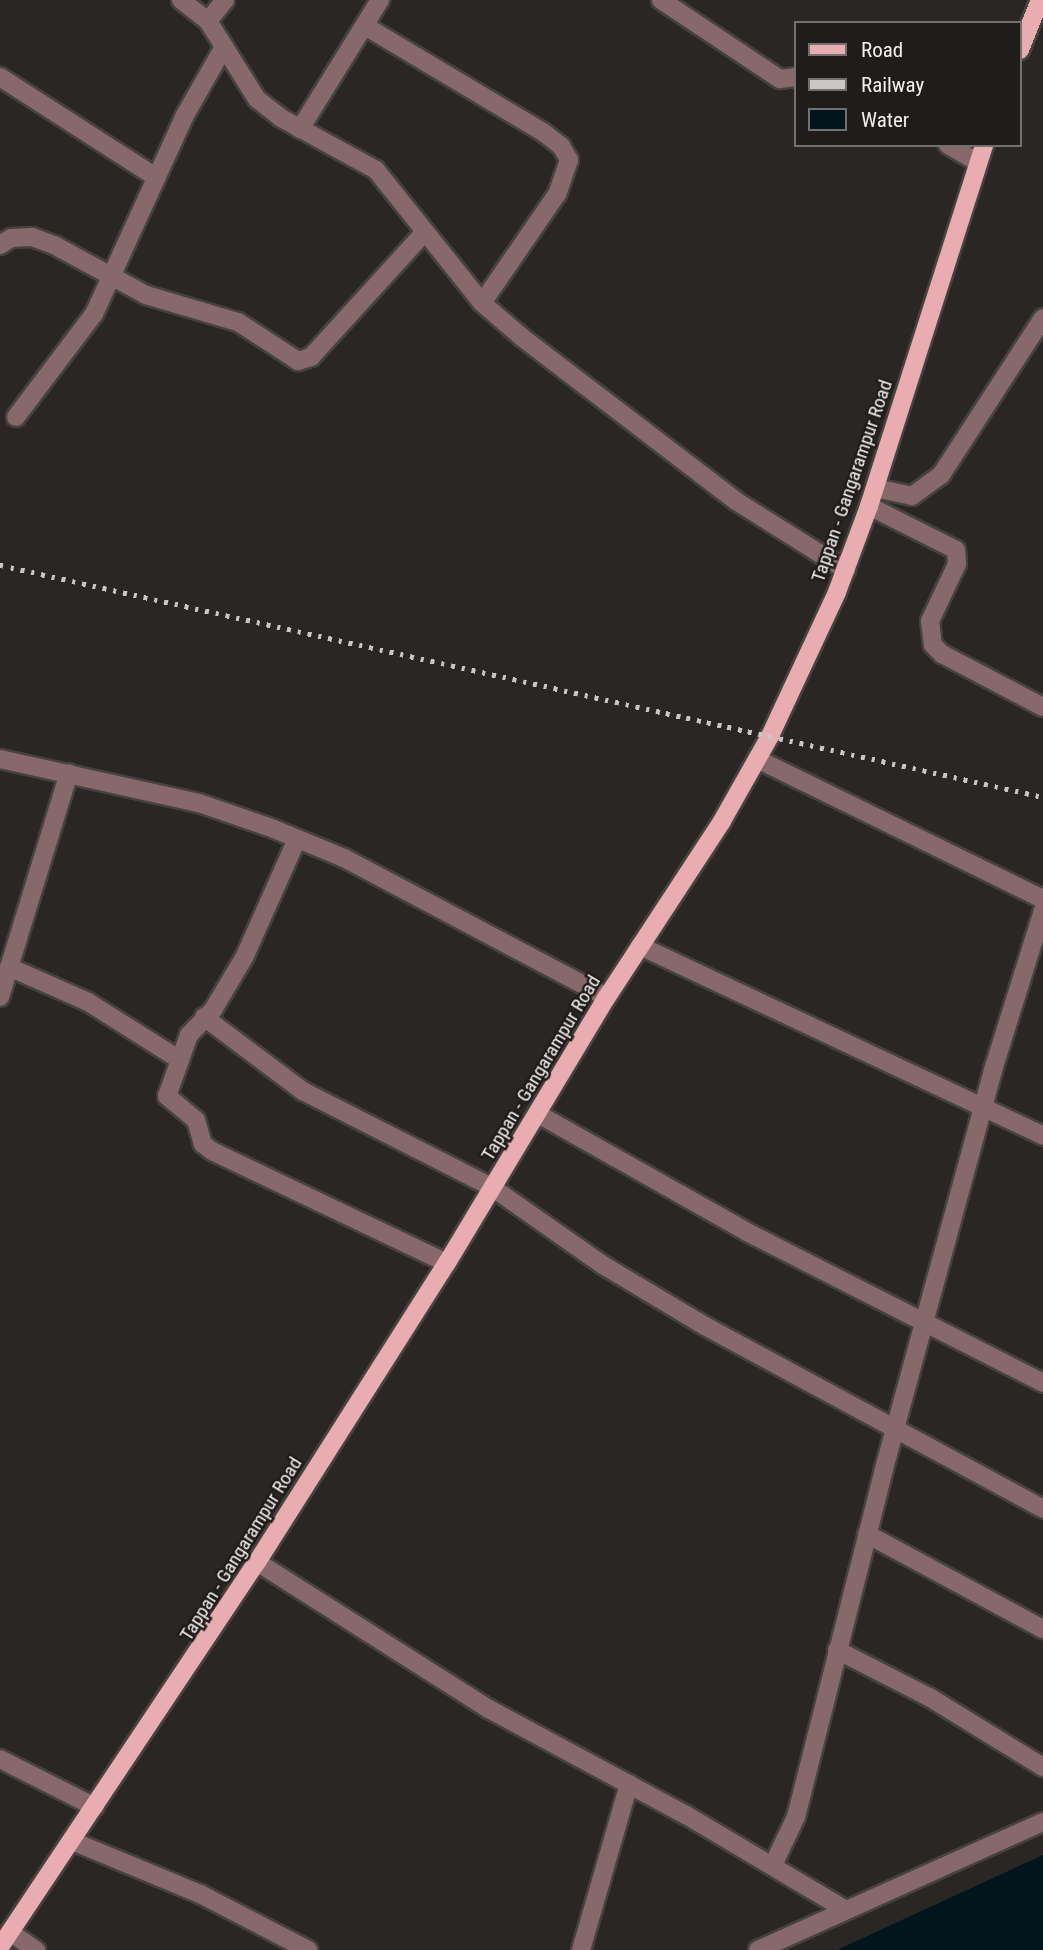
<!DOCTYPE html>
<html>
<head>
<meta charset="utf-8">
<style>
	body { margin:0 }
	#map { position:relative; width:1043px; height:1950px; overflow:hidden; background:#292624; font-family:"Roboto Condensed",sans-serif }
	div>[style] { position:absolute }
	.water>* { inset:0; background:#00151c }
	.roads { filter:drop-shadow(2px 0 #454240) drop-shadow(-2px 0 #454240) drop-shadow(0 2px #454240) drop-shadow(0 -2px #454240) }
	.minor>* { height:18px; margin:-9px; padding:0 9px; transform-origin:9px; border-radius:9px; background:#87696c }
	.major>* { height:18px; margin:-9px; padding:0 9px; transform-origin:9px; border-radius:9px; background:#e9acb1 }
	.rail>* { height:5px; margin-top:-2.5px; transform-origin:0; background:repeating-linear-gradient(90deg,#cac8c6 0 3.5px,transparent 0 10.5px) }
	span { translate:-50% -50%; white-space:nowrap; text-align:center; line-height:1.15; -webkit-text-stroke:5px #1f1c1b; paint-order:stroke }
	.street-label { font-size:19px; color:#f2f0ee }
	.legend { position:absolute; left:794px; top:21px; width:228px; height:126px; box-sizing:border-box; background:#1f1c1b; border:2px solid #73716f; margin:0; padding:9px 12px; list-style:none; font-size:21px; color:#f2f0ee }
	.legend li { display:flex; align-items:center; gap:14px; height:35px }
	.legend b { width:35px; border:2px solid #73716f }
</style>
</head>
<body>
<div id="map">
	<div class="water">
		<i style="clip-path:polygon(1043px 1855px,1043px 1950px,837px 1950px)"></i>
	</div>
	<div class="roads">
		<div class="minor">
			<i style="left:181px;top:0;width:34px;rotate:38deg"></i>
			<i style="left:208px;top:21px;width:92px;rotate:57.9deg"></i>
			<i style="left:257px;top:99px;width:31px;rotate:38deg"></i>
			<i style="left:281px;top:118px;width:108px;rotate:28.7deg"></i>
			<i style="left:376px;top:170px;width:170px;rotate:51.4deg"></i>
			<i style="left:482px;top:303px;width:54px;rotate:40.5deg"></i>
			<i style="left:523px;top:338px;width:268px;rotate:37.4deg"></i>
			<i style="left:736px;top:501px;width:130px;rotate:32.1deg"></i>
			<i style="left:661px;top:0;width:143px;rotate:33.6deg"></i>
			<i style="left:780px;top:79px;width:16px;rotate:-7deg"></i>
			<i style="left:208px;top:21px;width:27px;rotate:-51deg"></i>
			<i style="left:365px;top:26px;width:207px;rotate:30.8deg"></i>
			<i style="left:543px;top:132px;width:23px;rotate:38deg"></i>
			<i style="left:561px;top:146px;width:16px;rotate:60deg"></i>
			<i style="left:569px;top:160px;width:36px;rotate:109deg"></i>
			<i style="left:557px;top:194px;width:132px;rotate:124.5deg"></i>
			<i style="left:0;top:77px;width:185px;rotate:32.7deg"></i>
			<i style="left:300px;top:129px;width:152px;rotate:-58.2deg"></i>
			<i style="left:948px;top:145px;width:34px;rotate:30deg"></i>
			<i style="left:0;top:245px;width:13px;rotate:-32deg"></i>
			<i style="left:11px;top:238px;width:21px;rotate:-3deg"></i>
			<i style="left:32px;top:237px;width:23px;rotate:20deg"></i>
			<i style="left:54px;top:245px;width:105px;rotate:28.5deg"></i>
			<i style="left:146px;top:295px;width:96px;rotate:16.4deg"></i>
			<i style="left:238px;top:322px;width:72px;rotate:33deg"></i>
			<i style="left:298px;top:361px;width:14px;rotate:-17deg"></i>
			<i style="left:311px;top:357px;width:168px;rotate:-47.7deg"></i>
			<i style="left:16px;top:417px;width:129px;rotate:-52.9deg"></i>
			<i style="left:94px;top:314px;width:217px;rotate:-65.4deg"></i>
			<i style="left:184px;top:117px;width:81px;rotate:-60.3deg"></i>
			<i style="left:875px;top:488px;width:38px;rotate:12deg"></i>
			<i style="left:912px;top:496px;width:36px;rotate:-36deg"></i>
			<i style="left:941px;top:475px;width:187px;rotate:-57deg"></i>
			<i style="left:869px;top:506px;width:97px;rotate:26.8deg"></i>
			<i style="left:956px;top:550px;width:14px;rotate:86deg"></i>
			<i style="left:957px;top:564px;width:63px;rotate:115.3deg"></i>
			<i style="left:930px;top:621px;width:24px;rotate:83deg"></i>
			<i style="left:933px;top:645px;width:13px;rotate:45deg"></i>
			<i style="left:942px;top:654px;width:114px;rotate:27.7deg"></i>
			<i style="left:0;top:759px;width:204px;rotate:12.5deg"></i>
			<i style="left:199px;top:803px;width:79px;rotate:19.1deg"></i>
			<i style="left:274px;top:829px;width:76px;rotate:22.5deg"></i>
			<i style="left:344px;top:858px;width:297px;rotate:27.9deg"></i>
			<i style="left:757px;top:759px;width:318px;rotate:26.1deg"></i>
			<i style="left:297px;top:839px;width:128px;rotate:114deg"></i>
			<i style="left:245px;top:956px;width:63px;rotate:120.7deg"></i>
			<i style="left:213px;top:1010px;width:35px;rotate:134deg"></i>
			<i style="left:189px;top:1035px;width:65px;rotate:109.8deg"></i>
			<i style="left:167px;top:1096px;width:38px;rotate:40deg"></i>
			<i style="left:196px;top:1120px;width:25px;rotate:74deg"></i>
			<i style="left:203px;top:1144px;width:11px;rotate:38deg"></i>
			<i style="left:212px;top:1151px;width:260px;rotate:25.5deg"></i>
			<i style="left:640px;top:946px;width:446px;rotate:25.2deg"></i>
			<i style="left:9px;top:967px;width:86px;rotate:23.9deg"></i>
			<i style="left:88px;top:1002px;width:109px;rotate:32.2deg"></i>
			<i style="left:0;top:997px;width:234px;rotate:-72.9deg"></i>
			<i style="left:204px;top:1017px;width:124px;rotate:36.8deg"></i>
			<i style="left:303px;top:1091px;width:213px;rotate:27deg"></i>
			<i style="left:493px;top:1188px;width:134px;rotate:35deg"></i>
			<i style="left:603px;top:1265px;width:119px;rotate:30.9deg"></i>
			<i style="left:705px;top:1326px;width:384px;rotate:28.4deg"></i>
			<i style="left:538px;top:1114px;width:240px;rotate:29.4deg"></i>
			<i style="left:747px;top:1232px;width:332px;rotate:27deg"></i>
			<i style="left:867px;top:1534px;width:200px;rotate:28.4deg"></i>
			<i style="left:257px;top:1562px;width:275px;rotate:32.4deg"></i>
			<i style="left:489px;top:1709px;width:224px;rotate:28.3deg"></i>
			<i style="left:686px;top:1815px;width:186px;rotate:30.7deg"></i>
			<i style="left:837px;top:1650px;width:103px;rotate:27.1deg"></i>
			<i style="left:929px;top:1697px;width:134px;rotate:31.6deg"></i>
			<i style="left:0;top:1759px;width:106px;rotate:26.8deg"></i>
			<i style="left:72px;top:1841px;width:139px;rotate:22.5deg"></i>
			<i style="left:200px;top:1894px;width:122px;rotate:27.4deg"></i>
			<i style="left:773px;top:1865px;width:53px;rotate:-64.4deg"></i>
			<i style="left:796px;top:1817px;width:359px;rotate:-75.8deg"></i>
			<i style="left:884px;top:1469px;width:414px;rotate:-74.7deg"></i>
			<i style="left:993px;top:1070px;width:168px;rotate:-72.6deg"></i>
			<i style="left:10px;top:1932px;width:32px;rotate:35deg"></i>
			<i style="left:581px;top:1950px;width:173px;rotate:-73.9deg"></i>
			<i style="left:758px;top:1950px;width:312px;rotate:-24.2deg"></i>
		</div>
		<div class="major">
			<i style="left:1020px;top:50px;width:54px;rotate:-68.2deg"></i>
			<i style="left:0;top:1947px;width:463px;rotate:-56.3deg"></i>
			<i style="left:257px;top:1562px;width:354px;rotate:-57.6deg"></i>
			<i style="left:447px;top:1263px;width:310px;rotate:-59deg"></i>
			<i style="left:607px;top:997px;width:210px;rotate:-56.8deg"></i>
			<i style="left:722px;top:821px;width:98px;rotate:-60.5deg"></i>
			<i style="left:770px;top:736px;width:159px;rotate:-65deg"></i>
			<i style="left:837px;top:592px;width:92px;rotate:-69.6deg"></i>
			<i style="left:869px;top:506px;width:379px;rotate:-72.3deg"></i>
		</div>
	</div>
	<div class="rail">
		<i style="left:0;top:565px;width:1068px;rotate:12.54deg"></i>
	</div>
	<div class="street-label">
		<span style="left:852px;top:481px;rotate:-71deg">Tappan - Gangarampur Road</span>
		<span style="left:541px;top:1068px;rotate:-59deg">Tappan - Gangarampur Road</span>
		<span style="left:241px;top:1549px;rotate:-58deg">Tappan - Gangarampur Road</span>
	</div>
	<ul class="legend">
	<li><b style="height:9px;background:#e9acb1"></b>Road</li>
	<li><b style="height:9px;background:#cac8c6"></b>Railway</li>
	<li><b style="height:19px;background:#00151c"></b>Water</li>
	</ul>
</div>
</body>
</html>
